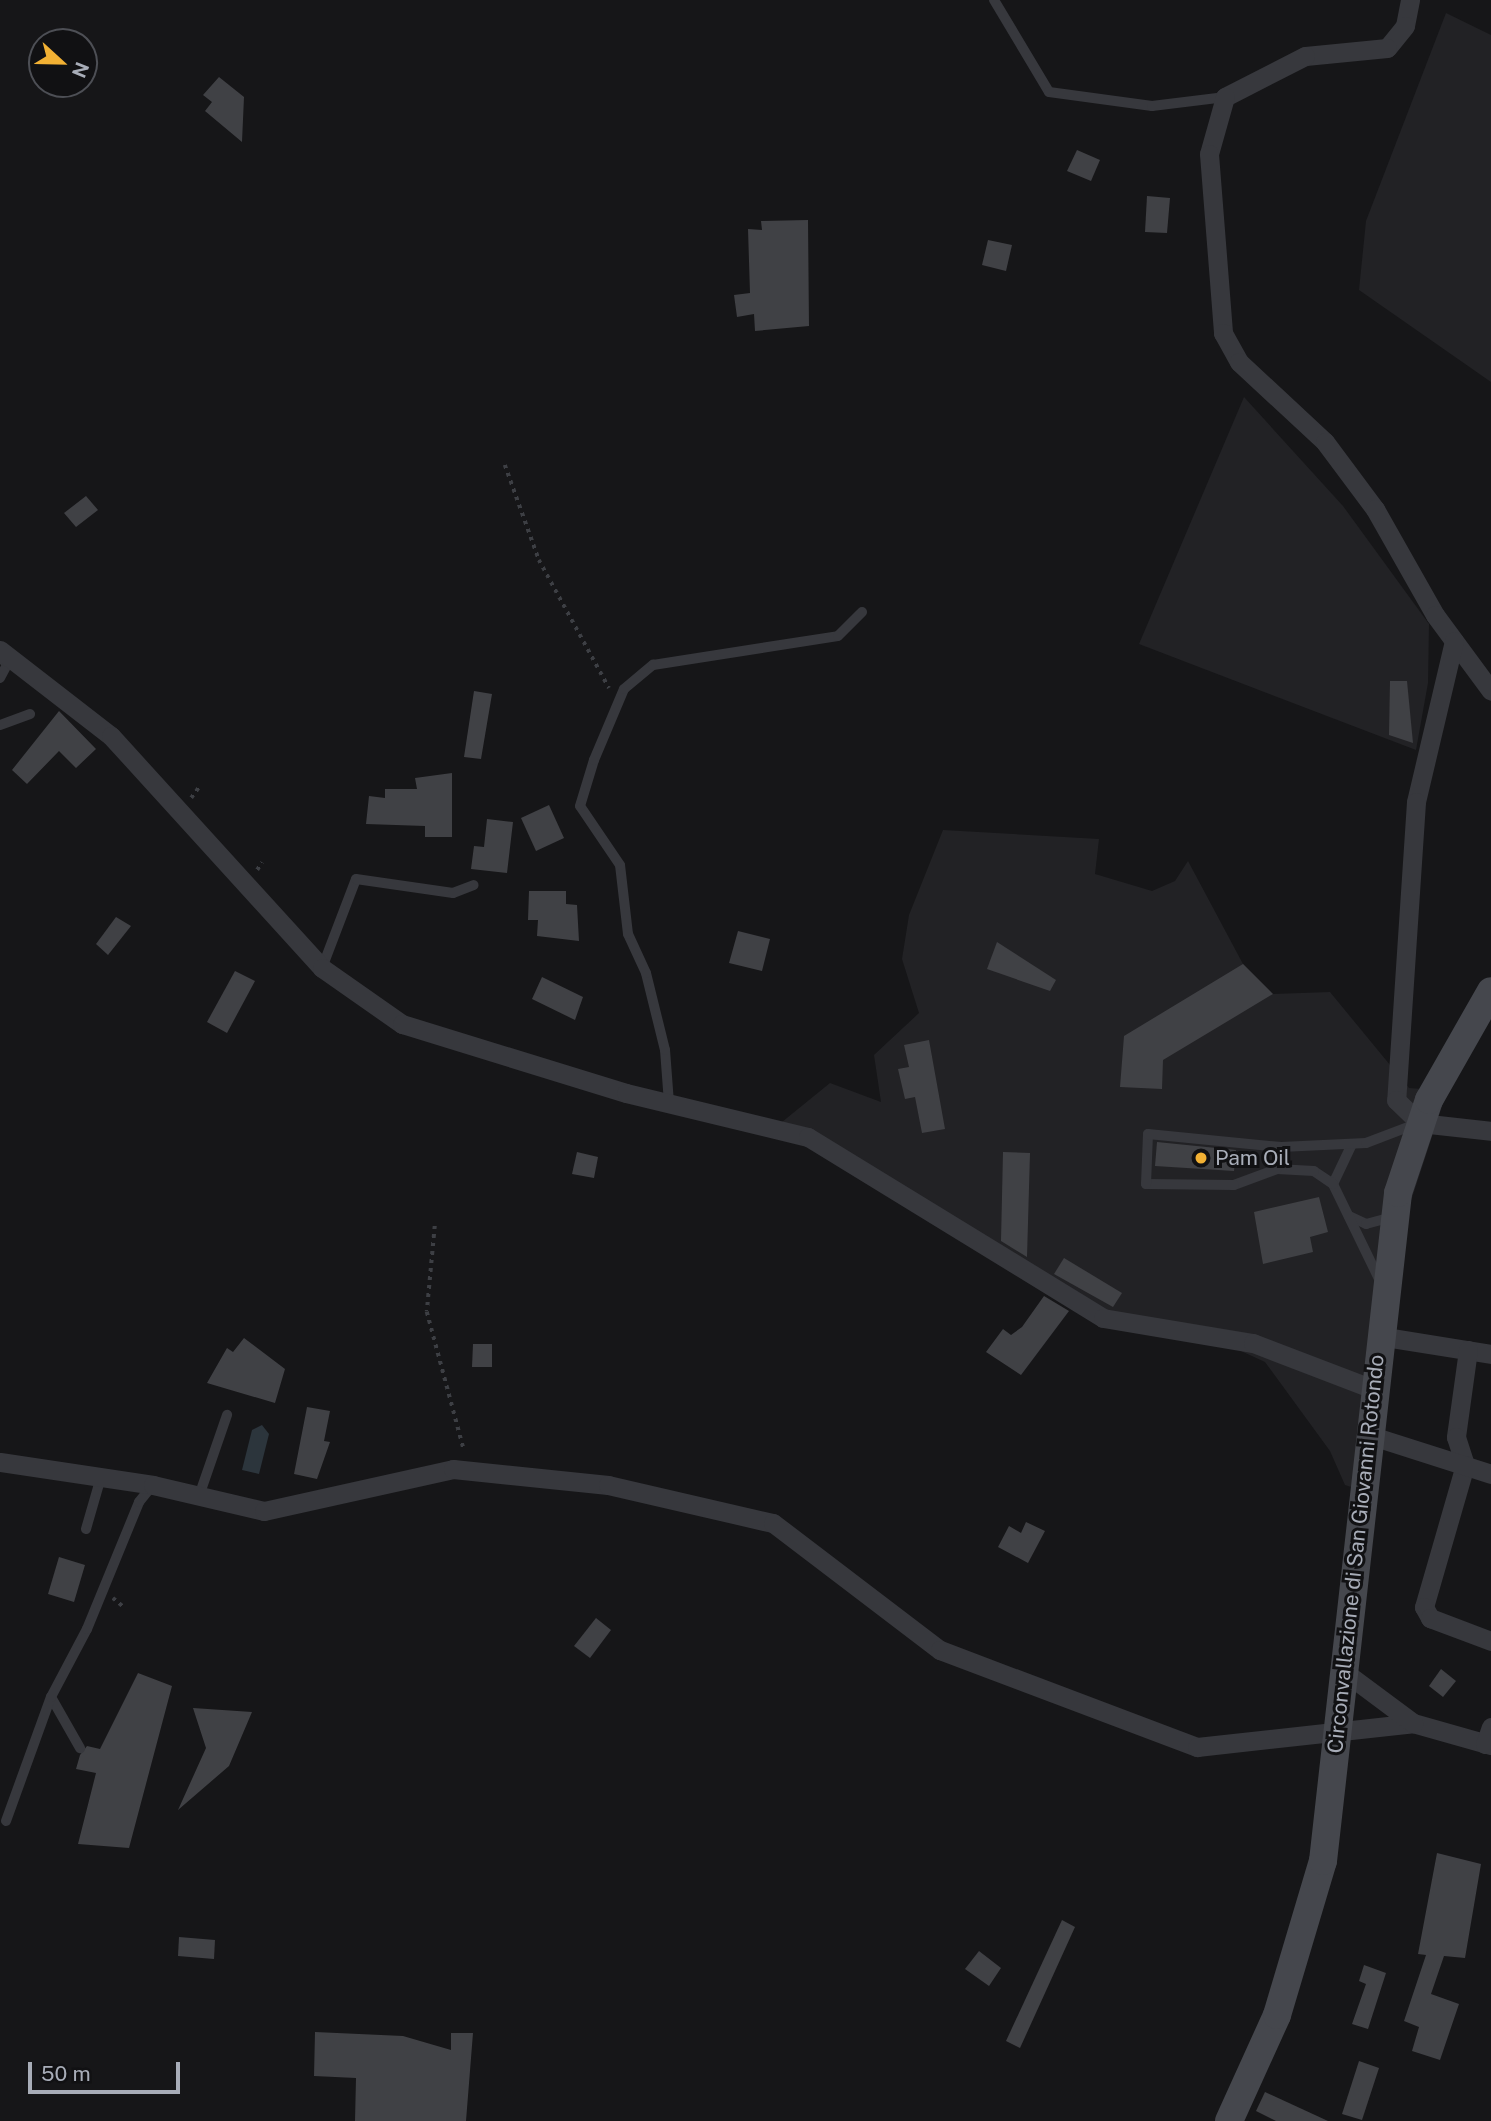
<!DOCTYPE html>
<html>
<head>
<meta charset="utf-8">
<style>
	body { margin:0 }
	#map { position:relative; width:1491px; height:2121px; overflow:hidden; background:#161618; font-family:"Public Sans",sans-serif }
	div>[style] { position:absolute }
	.built>* { inset:0; background:#222225 }
	.water>* { inset:0; background:#2c353c }
	.building>* { inset:0; background:#404145 }
	.path>* { height:3.5px; margin-top:-1.75px; transform-origin:0; background:repeating-linear-gradient(90deg,#3d3f44 0 3.5px,transparent 0 8.5px) }
	.lane>* { height:10px; margin:-5px; padding:0 5px; transform-origin:5px; border-radius:5px; background:#37383d }
	.street>* { height:19px; margin:-9.5px; padding:0 9.5px; transform-origin:9.5px; border-radius:9.5px; background:#37383d }
	.secondary>* { height:28px; margin:-14px; padding:0 14px; transform-origin:14px; border-radius:14px; background:#45474d }
	.dots>* { width:19px; height:19px; translate:-50% -50%; box-sizing:border-box; border:4px solid #111113; border-radius:50% }
	span { translate:-50% -50%; white-space:nowrap; text-align:center; line-height:1.15; -webkit-text-stroke:6px #111113; paint-order:stroke }
	.poi-label { font-size:21px; color:#a8adb8 }
	.left { translate:0 -50%; text-align:left }
	.street-label { font-size:21px; color:#a8adb8 }
	.north { position:absolute; left:28px; top:28px; width:70px; height:70px; box-sizing:border-box; background:#111113; border:2px solid #4d4f55; border-radius:50%; rotate:112deg; font-size:19px; font-weight:700; line-height:28px; text-align:center; color:#a8adb8 }
	.north::after { content:''; display:block; margin:auto; width:24px; height:32px; background:#f2b134; clip-path:polygon(50% 0,100% 100%,50% 72%,0 100%) }
	.scale { position:absolute; left:28px; top:2062px; width:152px; height:32px; box-sizing:border-box; border:4px solid #a8adb8; border-top:0; padding-left:9px; font-size:21px; line-height:24px; white-space:nowrap; color:#a8adb8; -webkit-text-stroke:5px #111113; paint-order:stroke }
</style>
</head>
<body>
<div id="map">
	<div class="built">
		<i style="clip-path:polygon(1446px 13px,1491px 35px,1491px 382px,1359px 290px,1366px 221px)"></i>
		<i style="clip-path:polygon(1244px 397px,1343px 506px,1429px 624px,1428px 683px,1416px 750px,1139px 644px)"></i>
		<i style="clip-path:polygon(943px 830px,1099px 839px,1095px 874px,1152px 891px,1175px 881px,1188px 861px,1243px 964px,1273px 994px,1330px 992px,1409px 1088px,1447px 1091px,1408px 1210px,1376px 1495px,1345px 1485px,1330px 1451px,1265px 1362px,1230px 1346px,1103px 1327px,782px 1122px,830px 1083px,881px 1102px,874px 1055px,919px 1013px,902px 959px,909px 915px)"></i>
	</div>
	<div class="water">
		<i style="clip-path:polygon(262px 1425px,269px 1434px,259px 1474px,242px 1470px,252px 1430px)"></i>
	</div>
	<div class="building">
		<i style="clip-path:polygon(219px 77px,244px 97px,242px 142px,205px 111px,212px 102px,203px 95px)"></i>
		<i style="clip-path:polygon(1077px 150px,1100px 160px,1091px 181px,1067px 171px)"></i>
		<i style="clip-path:polygon(1147px 196px,1170px 198px,1167px 233px,1145px 232px)"></i>
		<i style="clip-path:polygon(808px 220px,809px 326px,755px 331px,754px 314px,737px 317px,734px 295px,750px 293px,748px 229px,762px 230px,761px 221px)"></i>
		<i style="clip-path:polygon(988px 240px,1012px 245px,1006px 271px,982px 265px)"></i>
		<i style="clip-path:polygon(86px 496px,98px 510px,76px 527px,64px 513px)"></i>
		<i style="clip-path:polygon(1390px 681px,1407px 681px,1413px 743px,1389px 735px)"></i>
		<i style="clip-path:polygon(474px 691px,492px 694px,481px 759px,464px 757px)"></i>
		<i style="clip-path:polygon(59px 711px,96px 749px,76px 768px,59px 751px,27px 784px,12px 770px)"></i>
		<i style="clip-path:polygon(452px 773px,452px 837px,425px 837px,425px 826px,366px 824px,369px 796px,385px 798px,385px 789px,417px 789px,415px 778px)"></i>
		<i style="clip-path:polygon(549px 805px,564px 838px,536px 851px,521px 818px)"></i>
		<i style="clip-path:polygon(487px 819px,513px 822px,507px 873px,471px 869px,474px 846px,484px 847px)"></i>
		<i style="clip-path:polygon(529px 891px,566px 891px,566px 904px,577px 905px,579px 941px,537px 936px,538px 920px,528px 920px)"></i>
		<i style="clip-path:polygon(116px 917px,131px 926px,108px 955px,96px 944px)"></i>
		<i style="clip-path:polygon(738px 931px,770px 939px,762px 971px,729px 963px)"></i>
		<i style="clip-path:polygon(997px 942px,1056px 980px,1050px 991px,987px 969px)"></i>
		<i style="clip-path:polygon(1243px 964px,1273px 994px,1163px 1060px,1162px 1089px,1120px 1087px,1124px 1036px)"></i>
		<i style="clip-path:polygon(235px 971px,255px 981px,227px 1033px,207px 1022px)"></i>
		<i style="clip-path:polygon(542px 977px,583px 997px,575px 1020px,532px 999px)"></i>
		<i style="clip-path:polygon(929px 1040px,945px 1129px,922px 1133px,915px 1097px,905px 1099px,898px 1069px,909px 1067px,904px 1045px)"></i>
		<i style="clip-path:polygon(1157px 1142px,1236px 1150px,1234px 1171px,1155px 1166px)"></i>
		<i style="clip-path:polygon(577px 1152px,598px 1157px,594px 1178px,572px 1174px)"></i>
		<i style="clip-path:polygon(1003px 1152px,1030px 1153px,1027px 1257px,1001px 1241px)"></i>
		<i style="clip-path:polygon(1319px 1197px,1328px 1232px,1310px 1237px,1313px 1252px,1263px 1264px,1254px 1212px)"></i>
		<i style="clip-path:polygon(1064px 1258px,1122px 1293px,1113px 1307px,1054px 1274px)"></i>
		<i style="clip-path:polygon(1044px 1296px,1069px 1311px,1021px 1375px,986px 1352px,1003px 1329px,1011px 1335px,1022px 1327px)"></i>
		<i style="clip-path:polygon(244px 1338px,285px 1369px,275px 1403px,207px 1383px,227px 1348px,233px 1352px)"></i>
		<i style="clip-path:polygon(473px 1344px,492px 1344px,492px 1367px,472px 1367px)"></i>
		<i style="clip-path:polygon(307px 1407px,330px 1411px,324px 1441px,330px 1442px,317px 1479px,294px 1474px)"></i>
		<i style="clip-path:polygon(1026px 1522px,1045px 1531px,1028px 1563px,998px 1547px,1009px 1526px,1021px 1533px)"></i>
		<i style="clip-path:polygon(59px 1557px,85px 1565px,74px 1602px,48px 1594px)"></i>
		<i style="clip-path:polygon(596px 1618px,611px 1630px,590px 1658px,574px 1646px)"></i>
		<i style="clip-path:polygon(1441px 1669px,1456px 1681px,1443px 1697px,1429px 1686px)"></i>
		<i style="clip-path:polygon(138px 1673px,172px 1686px,129px 1848px,78px 1844px,96px 1773px,76px 1769px,80px 1755px,87px 1746px,100px 1749px)"></i>
		<i style="clip-path:polygon(193px 1708px,252px 1712px,229px 1766px,178px 1810px,206px 1748px)"></i>
		<i style="clip-path:polygon(1437px 1853px,1481px 1864px,1465px 1958px,1444px 1956px,1431px 1994px,1459px 2004px,1440px 2060px,1412px 2051px,1419px 2027px,1404px 2021px,1426px 1955px,1418px 1954px)"></i>
		<i style="clip-path:polygon(1062px 1920px,1075px 1927px,1020px 2048px,1006px 2041px)"></i>
		<i style="clip-path:polygon(179px 1937px,215px 1940px,214px 1959px,178px 1956px)"></i>
		<i style="clip-path:polygon(979px 1951px,1001px 1968px,989px 1986px,965px 1969px)"></i>
		<i style="clip-path:polygon(1364px 1965px,1386px 1973px,1368px 2029px,1352px 2024px,1366px 1984px,1359px 1981px)"></i>
		<i style="clip-path:polygon(315px 2032px,403px 2036px,451px 2050px,451px 2033px,473px 2033px,466px 2121px,355px 2121px,356px 2078px,314px 2076px)"></i>
		<i style="clip-path:polygon(1359px 2061px,1379px 2068px,1362px 2120px,1342px 2114px)"></i>
		<i style="clip-path:polygon(1265px 2092px,1328px 2121px,1276px 2121px,1256px 2111px)"></i>
	</div>
	<div class="path">
		<i style="left:505px;top:465px;width:101px;rotate:70.3deg"></i>
		<i style="left:539px;top:560px;width:146px;rotate:61.3deg"></i>
		<i style="left:191px;top:798px;width:14px;rotate:-54deg"></i>
		<i style="left:257px;top:870px;width:9px;rotate:-58deg"></i>
		<i style="left:435px;top:1226px;width:86px;rotate:95.3deg"></i>
		<i style="left:427px;top:1312px;width:143px;rotate:75deg"></i>
		<i style="left:113px;top:1598px;width:16px;rotate:40deg"></i>
	</div>
	<div class="lane">
		<i style="left:994px;top:0;width:107px;rotate:59.1deg"></i>
		<i style="left:1049px;top:92px;width:104px;rotate:7.7deg"></i>
		<i style="left:1152px;top:106px;width:74px;rotate:-7deg"></i>
		<i style="left:0;top:678px;width:19px;rotate:-62deg"></i>
		<i style="left:9px;top:661px;width:5px;rotate:180deg"></i>
		<i style="left:0;top:725px;width:32px;rotate:-20deg"></i>
		<i style="left:322px;top:968px;width:95px;rotate:-69.1deg"></i>
		<i style="left:356px;top:879px;width:98px;rotate:8.2deg"></i>
		<i style="left:453px;top:893px;width:22px;rotate:-21deg"></i>
		<i style="left:669px;top:1103px;width:53px;rotate:-94.3deg"></i>
		<i style="left:665px;top:1050px;width:79px;rotate:-103.9deg"></i>
		<i style="left:646px;top:973px;width:43px;rotate:-114.8deg"></i>
		<i style="left:628px;top:934px;width:69px;rotate:-96.6deg"></i>
		<i style="left:620px;top:865px;width:71px;rotate:-124.1deg"></i>
		<i style="left:580px;top:806px;width:48px;rotate:-73.1deg"></i>
		<i style="left:594px;top:760px;width:77px;rotate:-67.1deg"></i>
		<i style="left:624px;top:689px;width:38px;rotate:-40deg"></i>
		<i style="left:653px;top:665px;width:187px;rotate:-8.9deg"></i>
		<i style="left:838px;top:636px;width:34px;rotate:-45deg"></i>
		<i style="left:1333px;top:1184px;width:44px;rotate:-64.6deg"></i>
		<i style="left:1349px;top:1216px;width:19px;rotate:25deg"></i>
		<i style="left:1366px;top:1224px;width:28px;rotate:-15deg"></i>
		<i style="left:1381px;top:1283px;width:110px;rotate:-115.9deg"></i>
		<i style="left:1333px;top:1184px;width:23px;rotate:-146deg"></i>
		<i style="left:1314px;top:1171px;width:37px;rotate:-177deg"></i>
		<i style="left:1277px;top:1169px;width:46px;rotate:159.6deg"></i>
		<i style="left:1234px;top:1185px;width:88px;rotate:-179.3deg"></i>
		<i style="left:1146px;top:1184px;width:50px;rotate:-87.7deg"></i>
		<i style="left:1148px;top:1134px;width:134px;rotate:5.6deg"></i>
		<i style="left:1281px;top:1147px;width:85px;rotate:-2.7deg"></i>
		<i style="left:1366px;top:1143px;width:53px;rotate:-20.8deg"></i>
		<i style="left:199px;top:1496px;width:86px;rotate:-70.9deg"></i>
		<i style="left:86px;top:1529px;width:54px;rotate:-73.9deg"></i>
		<i style="left:51px;top:1697px;width:59px;rotate:60.4deg"></i>
		<i style="left:6px;top:1821px;width:132px;rotate:-70.1deg"></i>
		<i style="left:51px;top:1697px;width:77px;rotate:-62.1deg"></i>
		<i style="left:87px;top:1629px;width:137px;rotate:-67.7deg"></i>
		<i style="left:139px;top:1502px;width:22px;rotate:-51deg"></i>
	</div>
	<div class="street">
		<i style="left:1410px;top:0;width:26px;rotate:101deg"></i>
		<i style="left:1405px;top:26px;width:28px;rotate:129deg"></i>
		<i style="left:1387px;top:48px;width:82px;rotate:174.4deg"></i>
		<i style="left:1305px;top:56px;width:90px;rotate:152.9deg"></i>
		<i style="left:1225px;top:97px;width:59px;rotate:105.7deg"></i>
		<i style="left:1209px;top:154px;width:180px;rotate:85.5deg"></i>
		<i style="left:1223px;top:333px;width:33px;rotate:61deg"></i>
		<i style="left:1239px;top:362px;width:117px;rotate:42.9deg"></i>
		<i style="left:1325px;top:442px;width:84px;rotate:53.3deg"></i>
		<i style="left:1375px;top:509px;width:122px;rotate:60.5deg"></i>
		<i style="left:1435px;top:615px;width:94px;rotate:53.6deg"></i>
		<i style="left:1454px;top:641px;width:165px;rotate:103.3deg"></i>
		<i style="left:1416px;top:802px;width:299px;rotate:93.8deg"></i>
		<i style="left:1396px;top:1100px;width:33px;rotate:44deg"></i>
		<i style="left:1420px;top:1123px;width:71px;rotate:6.4deg"></i>
		<i style="left:0;top:650px;width:140px;rotate:37.8deg"></i>
		<i style="left:111px;top:736px;width:314px;rotate:47.7deg"></i>
		<i style="left:322px;top:968px;width:98px;rotate:35deg"></i>
		<i style="left:402px;top:1024px;width:234px;rotate:17.1deg"></i>
		<i style="left:626px;top:1093px;width:187px;rotate:13.6deg"></i>
		<i style="left:808px;top:1137px;width:346px;rotate:31.5deg"></i>
		<i style="left:1103px;top:1318px;width:152px;rotate:9.5deg"></i>
		<i style="left:1253px;top:1343px;width:129px;rotate:21deg"></i>
		<i style="left:1379px;top:1336px;width:113px;rotate:9.1deg"></i>
		<i style="left:1468px;top:1350px;width:88px;rotate:97.9deg"></i>
		<i style="left:1456px;top:1437px;width:29px;rotate:72deg"></i>
		<i style="left:1465px;top:1465px;width:148px;rotate:106.1deg"></i>
		<i style="left:1424px;top:1607px;width:13px;rotate:61deg"></i>
		<i style="left:1430px;top:1618px;width:65px;rotate:20.7deg"></i>
		<i style="left:1369px;top:1435px;width:128px;rotate:17.7deg"></i>
		<i style="left:0;top:1462px;width:155px;rotate:8.5deg"></i>
		<i style="left:153px;top:1485px;width:114px;rotate:13.2deg"></i>
		<i style="left:264px;top:1511px;width:194px;rotate:-12.5deg"></i>
		<i style="left:453px;top:1469px;width:156px;rotate:5.9deg"></i>
		<i style="left:608px;top:1485px;width:169px;rotate:13deg"></i>
		<i style="left:773px;top:1523px;width:210px;rotate:37.3deg"></i>
		<i style="left:940px;top:1650px;width:275px;rotate:20.7deg"></i>
		<i style="left:1197px;top:1747px;width:217px;rotate:-6.3deg"></i>
		<i style="left:1413px;top:1723px;width:81px;rotate:15.8deg"></i>
		<i style="left:1346px;top:1673px;width:84px;rotate:36.7deg"></i>
		<i style="left:1485px;top:1744px;width:18px;rotate:-71deg"></i>
	</div>
	<div class="secondary">
		<i style="left:1229px;top:2121px;width:116px;rotate:-65.6deg"></i>
		<i style="left:1277px;top:2015px;width:161px;rotate:-73.4deg"></i>
		<i style="left:1323px;top:1861px;width:672px;rotate:-83.59deg"></i>
		<i style="left:1398px;top:1193px;width:98px;rotate:-71.6deg"></i>
		<i style="left:1429px;top:1100px;width:125px;rotate:-60.4deg"></i>
	</div>
	<div class="dots">
		<i style="left:1201px;top:1158px;background:#f2b134"></i>
	</div>
	<div class="poi-label">
		<span class="left" style="left:1215px;top:1158px">Pam Oil</span>
	</div>
	<div class="street-label">
		<span style="left:1356px;top:1554px;rotate:-84deg">Circonvallazione di San Giovanni Rotondo</span>
	</div>
	<div class="north">N</div>
	<div class="scale">50 m</div>
</div>
</body>
</html>
